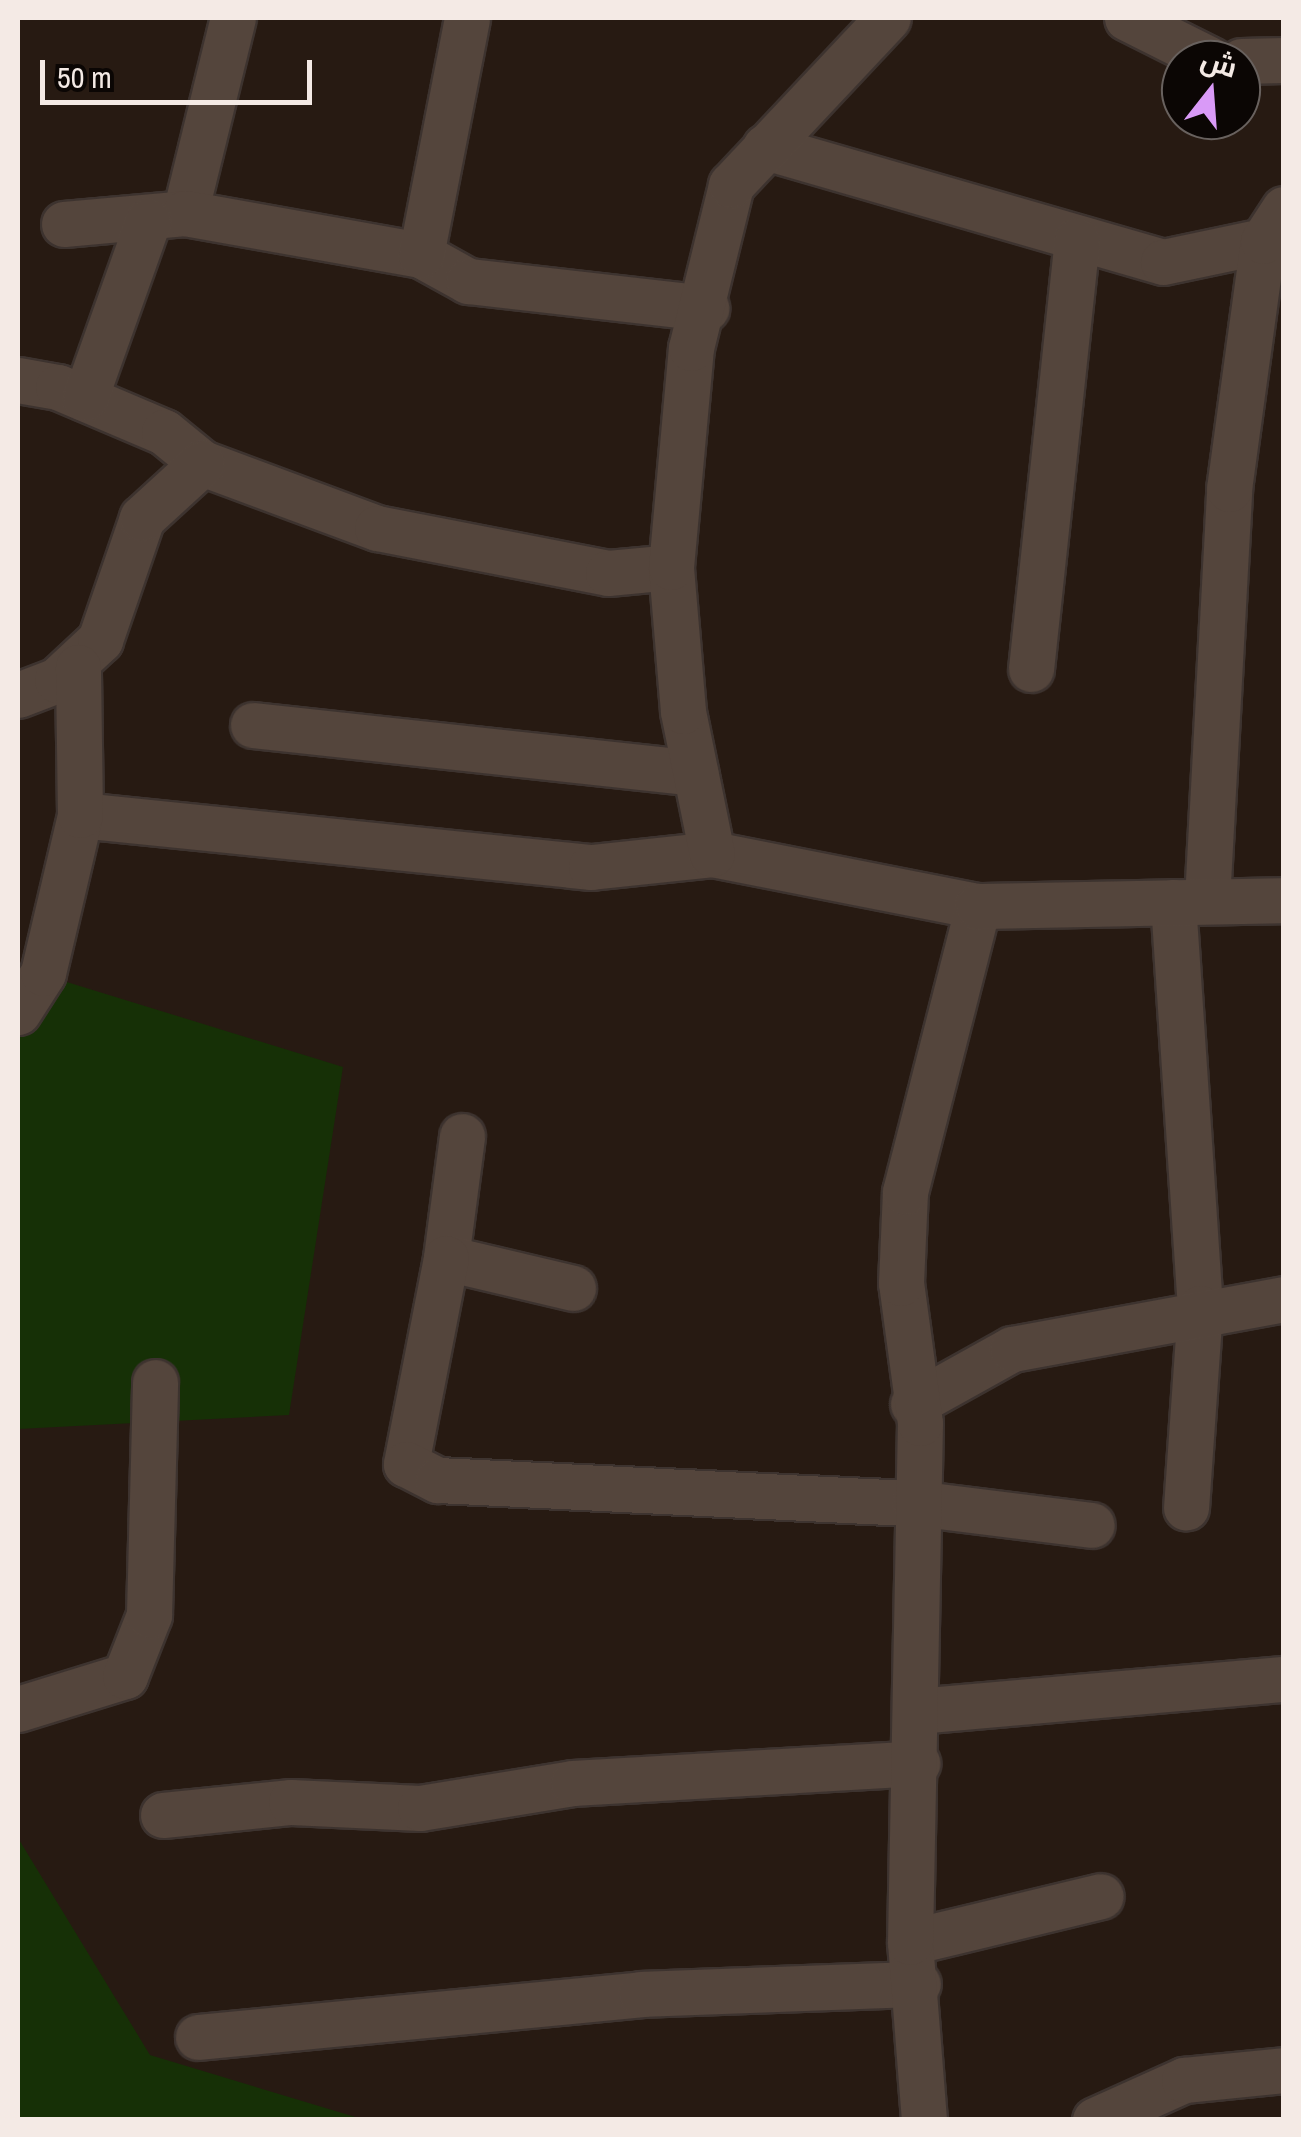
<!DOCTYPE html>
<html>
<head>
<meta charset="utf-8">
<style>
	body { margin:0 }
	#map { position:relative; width:1301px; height:2137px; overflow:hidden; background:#271a12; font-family:"Archivo Narrow",Cairo,sans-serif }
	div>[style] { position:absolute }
	.green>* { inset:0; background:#163006 }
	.roads { filter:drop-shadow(2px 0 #3d332f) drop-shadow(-2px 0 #3d332f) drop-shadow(0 2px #3d332f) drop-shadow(0 -2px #3d332f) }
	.minor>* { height:45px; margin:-22.5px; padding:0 22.5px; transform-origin:22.5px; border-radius:22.5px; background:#54453c }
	span { translate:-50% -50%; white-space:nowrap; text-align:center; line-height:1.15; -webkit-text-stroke:10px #0b0604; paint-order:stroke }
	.frame { position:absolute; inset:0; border:20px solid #f4eae5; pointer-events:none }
	.north { position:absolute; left:1161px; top:40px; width:100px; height:100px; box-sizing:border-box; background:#0b0604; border:2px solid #68615e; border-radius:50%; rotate:17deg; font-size:28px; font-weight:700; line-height:40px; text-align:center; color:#f4eae5 }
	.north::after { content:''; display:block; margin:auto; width:35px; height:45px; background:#d99af7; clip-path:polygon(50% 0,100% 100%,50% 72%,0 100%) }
	.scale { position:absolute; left:40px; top:60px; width:272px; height:45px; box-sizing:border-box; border:5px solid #f4eae5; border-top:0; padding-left:12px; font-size:30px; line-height:35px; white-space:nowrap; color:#f4eae5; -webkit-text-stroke:8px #0b0604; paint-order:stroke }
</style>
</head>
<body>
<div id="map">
	<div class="green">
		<i style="clip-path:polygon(18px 967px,343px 1067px,289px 1415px,18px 1429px)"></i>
		<i style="clip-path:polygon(18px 1838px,150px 2055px,362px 2119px,18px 2119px)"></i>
	</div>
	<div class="roads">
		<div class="minor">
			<i style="left:1127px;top:18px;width:94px;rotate:26.6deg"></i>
			<i style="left:1241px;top:61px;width:43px;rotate:-1.3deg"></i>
			<i style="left:765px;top:147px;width:414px;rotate:16.1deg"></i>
			<i style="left:1163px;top:262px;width:102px;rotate:-11.9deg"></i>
			<i style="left:185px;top:213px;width:201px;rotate:-76.2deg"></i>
			<i style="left:64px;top:224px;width:121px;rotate:-5.2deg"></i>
			<i style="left:185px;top:213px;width:240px;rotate:10.1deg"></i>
			<i style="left:421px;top:255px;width:54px;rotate:29deg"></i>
			<i style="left:468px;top:281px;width:240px;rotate:6.5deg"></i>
			<i style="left:421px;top:255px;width:241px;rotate:-79deg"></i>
			<i style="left:18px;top:380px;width:41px;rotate:9.9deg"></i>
			<i style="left:58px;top:387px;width:115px;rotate:23deg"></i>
			<i style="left:164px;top:432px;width:49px;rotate:39.2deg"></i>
			<i style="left:202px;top:463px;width:187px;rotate:20.4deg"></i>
			<i style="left:377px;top:528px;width:235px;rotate:11deg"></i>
			<i style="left:608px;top:573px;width:63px;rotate:-5.4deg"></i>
			<i style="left:85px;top:398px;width:188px;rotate:-70.4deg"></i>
			<i style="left:1031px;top:669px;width:431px;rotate:-83.9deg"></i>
			<i style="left:18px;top:695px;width:42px;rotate:-21deg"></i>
			<i style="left:57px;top:680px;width:59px;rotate:-42.9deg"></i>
			<i style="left:100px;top:640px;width:129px;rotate:-71deg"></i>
			<i style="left:142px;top:518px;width:81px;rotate:-42.5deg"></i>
			<i style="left:253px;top:725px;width:445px;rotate:6.2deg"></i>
			<i style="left:80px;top:815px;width:514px;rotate:5.81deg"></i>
			<i style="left:591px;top:867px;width:122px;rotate:-6.1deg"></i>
			<i style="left:712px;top:854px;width:271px;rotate:11.1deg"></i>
			<i style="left:712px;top:854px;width:146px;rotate:-101.5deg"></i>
			<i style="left:683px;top:711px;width:144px;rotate:-94.8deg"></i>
			<i style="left:671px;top:567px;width:220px;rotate:-84.8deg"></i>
			<i style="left:691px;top:348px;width:168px;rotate:-76.2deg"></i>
			<i style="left:731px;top:185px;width:229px;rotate:-46.8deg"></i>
			<i style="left:1207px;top:900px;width:412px;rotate:-86.9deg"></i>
			<i style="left:1229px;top:489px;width:250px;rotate:-82.2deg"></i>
			<i style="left:1263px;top:241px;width:38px;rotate:-57deg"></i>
			<i style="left:1173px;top:902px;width:407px;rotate:86.2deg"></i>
			<i style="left:1200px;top:1308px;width:200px;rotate:94deg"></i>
			<i style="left:18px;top:1012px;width:46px;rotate:-57.3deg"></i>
			<i style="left:43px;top:973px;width:162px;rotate:-76.8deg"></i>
			<i style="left:80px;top:815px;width:148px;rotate:-90.8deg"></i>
			<i style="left:446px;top:1258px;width:123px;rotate:-82.5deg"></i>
			<i style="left:573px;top:1288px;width:130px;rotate:-166.7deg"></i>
			<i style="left:446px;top:1258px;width:210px;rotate:101deg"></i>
			<i style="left:406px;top:1464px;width:36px;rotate:27deg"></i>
			<i style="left:438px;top:1480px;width:478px;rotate:2.8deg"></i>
			<i style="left:915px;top:1503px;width:178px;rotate:7.1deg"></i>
			<i style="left:913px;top:1404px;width:113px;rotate:-29.1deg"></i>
			<i style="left:1012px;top:1349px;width:277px;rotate:-10.4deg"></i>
			<i style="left:18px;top:1709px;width:112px;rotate:-17.1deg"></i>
			<i style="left:125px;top:1676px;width:66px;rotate:-68.5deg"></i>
			<i style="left:149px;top:1615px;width:233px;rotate:-88.5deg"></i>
			<i style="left:916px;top:1711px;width:369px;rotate:-5deg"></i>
			<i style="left:163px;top:1815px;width:129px;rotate:-5.8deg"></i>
			<i style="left:291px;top:1802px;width:129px;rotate:2.7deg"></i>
			<i style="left:420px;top:1808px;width:155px;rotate:-9.3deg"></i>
			<i style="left:573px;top:1783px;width:345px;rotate:-3.3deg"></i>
			<i style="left:910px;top:1942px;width:196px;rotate:-13.5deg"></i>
			<i style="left:198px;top:2037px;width:445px;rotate:-5.5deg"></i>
			<i style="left:641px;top:1994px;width:277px;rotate:-2.1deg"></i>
			<i style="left:924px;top:2120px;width:179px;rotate:-94.5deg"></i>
			<i style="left:910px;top:1942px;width:519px;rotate:-88.9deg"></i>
			<i style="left:920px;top:1423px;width:141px;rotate:-97.7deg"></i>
			<i style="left:901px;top:1283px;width:91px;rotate:-87.5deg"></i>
			<i style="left:905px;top:1192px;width:295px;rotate:-75.7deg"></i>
			<i style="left:978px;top:906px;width:306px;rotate:-1.1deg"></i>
			<i style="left:1095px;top:2120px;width:98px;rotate:-24.2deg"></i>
			<i style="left:1184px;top:2080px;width:100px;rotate:-5.7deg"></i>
		</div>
	</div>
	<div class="frame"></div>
	<div class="north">ش</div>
	<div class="scale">50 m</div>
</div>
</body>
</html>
